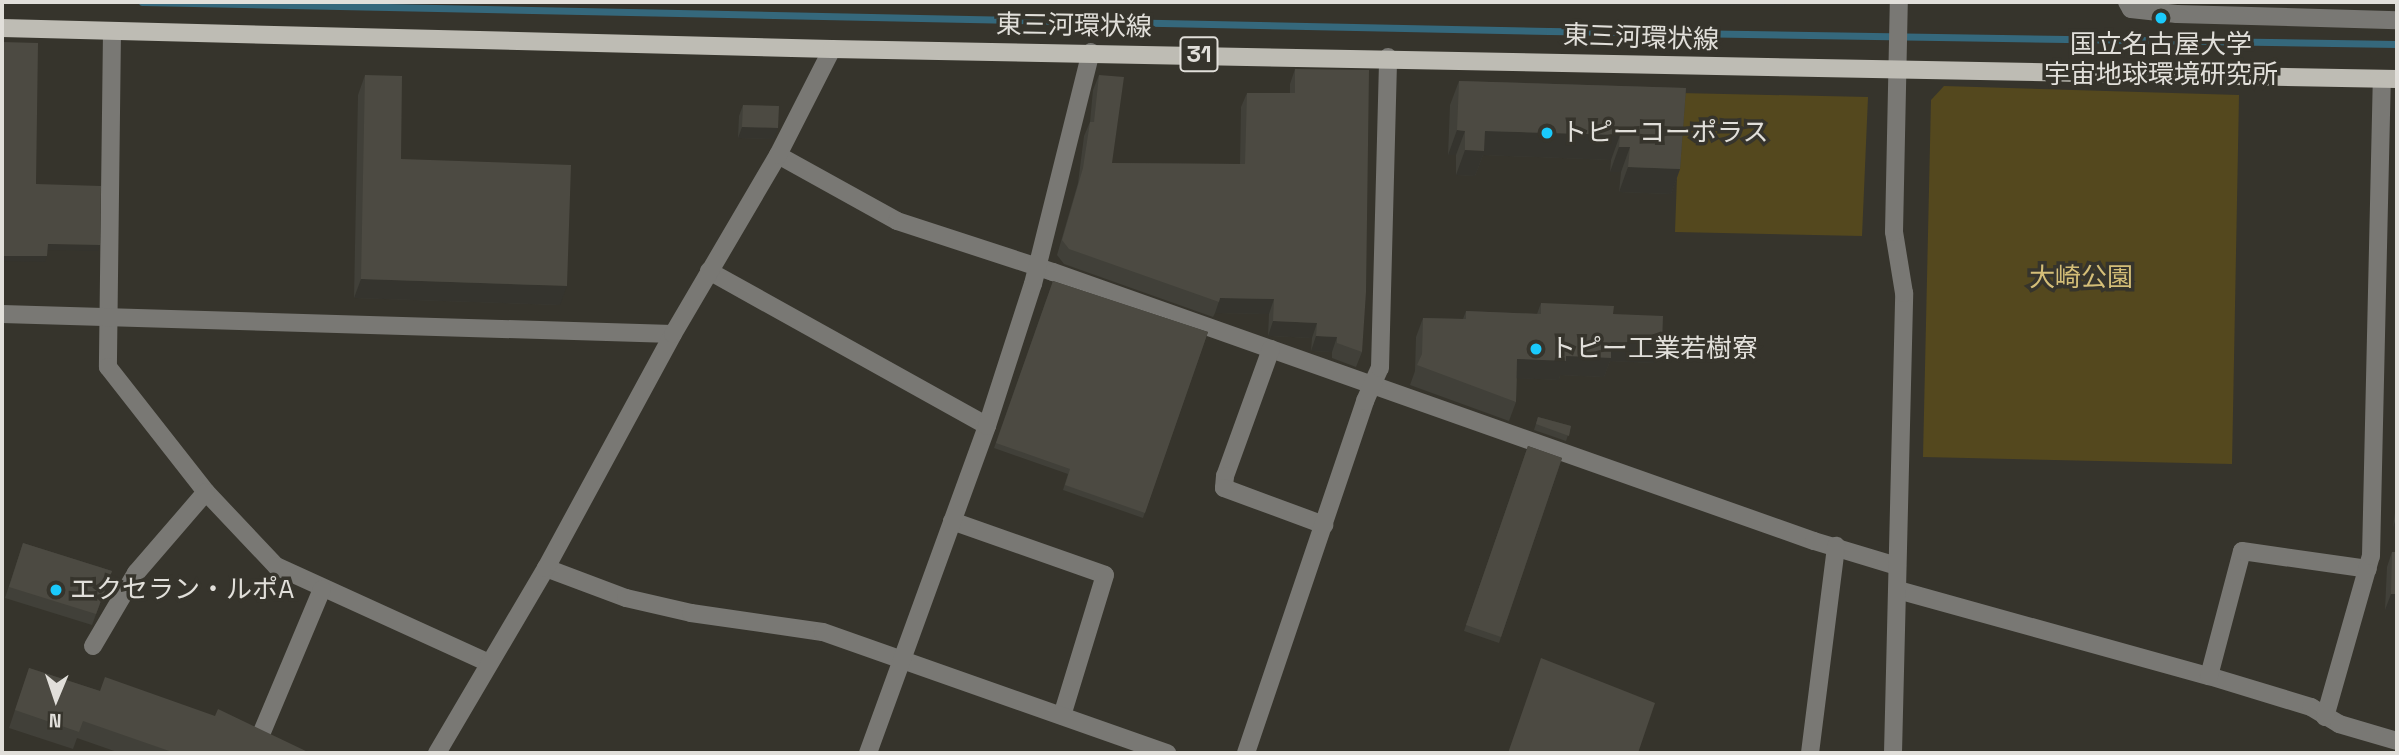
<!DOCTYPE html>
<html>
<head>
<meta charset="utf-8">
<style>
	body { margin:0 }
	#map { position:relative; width:2399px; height:755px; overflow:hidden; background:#36342c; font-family:"Space Grotesk","Noto Sans JP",sans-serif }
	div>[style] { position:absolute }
	.green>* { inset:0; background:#54481e }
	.stream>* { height:7px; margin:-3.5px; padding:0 3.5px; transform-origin:3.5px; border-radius:3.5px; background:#35687c }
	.minor>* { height:18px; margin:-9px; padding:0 9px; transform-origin:9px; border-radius:9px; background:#797874 }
	.major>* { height:18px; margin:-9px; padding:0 9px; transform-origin:9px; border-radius:9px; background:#bebcb4 }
	.wall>* { inset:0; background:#414039 }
	.shaded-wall>* { inset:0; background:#35342e }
	.building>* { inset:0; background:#4c4a42 }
	.dots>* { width:19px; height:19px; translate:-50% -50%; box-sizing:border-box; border:4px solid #36342c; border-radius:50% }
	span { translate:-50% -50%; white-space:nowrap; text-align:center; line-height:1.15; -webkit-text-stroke:7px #36342c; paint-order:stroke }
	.shield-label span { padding:2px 5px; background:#36342c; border:2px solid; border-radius:5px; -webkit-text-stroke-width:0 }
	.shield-label { font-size:24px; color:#e1dfda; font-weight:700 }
	.street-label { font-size:26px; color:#e1dfda }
	.poi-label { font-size:26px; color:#e1dfda }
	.left { translate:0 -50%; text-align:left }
	.park-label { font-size:26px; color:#d4be78 }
	.frame { position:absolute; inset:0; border:4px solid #e1dfda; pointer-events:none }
	.north { position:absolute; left:21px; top:664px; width:70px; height:70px; -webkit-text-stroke:5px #36342c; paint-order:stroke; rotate:182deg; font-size:19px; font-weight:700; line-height:28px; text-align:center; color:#e1dfda }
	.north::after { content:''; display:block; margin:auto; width:24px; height:32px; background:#e1dfda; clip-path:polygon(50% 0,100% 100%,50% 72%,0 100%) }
</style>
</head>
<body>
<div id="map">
	<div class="green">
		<i style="clip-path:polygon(1944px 86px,2239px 95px,2232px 464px,1923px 457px,1931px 100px)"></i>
		<i style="clip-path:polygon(1680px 93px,1868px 97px,1862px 236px,1675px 232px)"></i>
	</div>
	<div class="stream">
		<i style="left:142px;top:2px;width:1407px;rotate:1.18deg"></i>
		<i style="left:1549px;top:31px;width:848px;rotate:0.88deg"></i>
	</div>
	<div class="minor">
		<i style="left:2127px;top:2px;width:8px;rotate:60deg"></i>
		<i style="left:2131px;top:9px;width:46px;rotate:6.2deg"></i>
		<i style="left:2177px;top:14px;width:220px;rotate:1.6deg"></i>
		<i style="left:112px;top:31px;width:336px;rotate:90.7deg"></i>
		<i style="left:108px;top:367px;width:159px;rotate:51.9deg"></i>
		<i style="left:206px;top:492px;width:102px;rotate:46.6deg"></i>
		<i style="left:276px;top:566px;width:234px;rotate:24.5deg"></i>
		<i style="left:778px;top:155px;width:136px;rotate:29deg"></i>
		<i style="left:897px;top:221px;width:164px;rotate:18.1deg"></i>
		<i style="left:1053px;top:272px;width:807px;rotate:19.47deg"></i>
		<i style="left:1814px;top:541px;width:87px;rotate:16.8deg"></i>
		<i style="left:709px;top:271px;width:318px;rotate:29.1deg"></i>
		<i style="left:2px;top:314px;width:671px;rotate:1.71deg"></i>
		<i style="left:1271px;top:349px;width:135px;rotate:109.9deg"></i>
		<i style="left:1225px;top:476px;width:12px;rotate:95deg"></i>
		<i style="left:1224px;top:488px;width:107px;rotate:20.3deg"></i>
		<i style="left:952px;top:521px;width:162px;rotate:19.4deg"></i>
		<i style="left:1105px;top:575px;width:147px;rotate:107deg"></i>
		<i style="left:546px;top:568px;width:85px;rotate:20.6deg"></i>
		<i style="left:626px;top:598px;width:67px;rotate:13deg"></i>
		<i style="left:691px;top:613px;width:133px;rotate:8.2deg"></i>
		<i style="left:823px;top:632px;width:365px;rotate:19.4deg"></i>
		<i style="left:1898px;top:590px;width:323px;rotate:15.5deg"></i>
		<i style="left:2209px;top:676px;width:107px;rotate:16.9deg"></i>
		<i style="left:2311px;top:707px;width:33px;rotate:31deg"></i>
		<i style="left:2339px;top:724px;width:60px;rotate:16.3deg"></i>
		<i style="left:93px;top:646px;width:85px;rotate:-59.5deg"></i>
		<i style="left:136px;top:573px;width:107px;rotate:-49.2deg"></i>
		<i style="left:2209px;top:676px;width:129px;rotate:-75.2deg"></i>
		<i style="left:2242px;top:551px;width:127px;rotate:8.1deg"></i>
		<i style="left:2325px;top:717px;width:167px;rotate:-74.1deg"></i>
		<i style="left:2371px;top:556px;width:477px;rotate:-88.7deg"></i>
		<i style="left:262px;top:732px;width:155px;rotate:-67.2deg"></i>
		<i style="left:437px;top:753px;width:215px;rotate:-59.5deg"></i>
		<i style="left:546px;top:568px;width:266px;rotate:-61.5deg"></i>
		<i style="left:673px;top:334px;width:208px;rotate:-59.6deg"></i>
		<i style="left:778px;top:155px;width:119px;rotate:-63deg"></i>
		<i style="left:868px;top:753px;width:348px;rotate:-70deg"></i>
		<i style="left:987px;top:426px;width:149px;rotate:-72.1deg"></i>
		<i style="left:1033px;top:284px;width:239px;rotate:-76deg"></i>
		<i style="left:1246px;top:753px;width:372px;rotate:-71.3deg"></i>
		<i style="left:1365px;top:401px;width:36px;rotate:-66deg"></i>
		<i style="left:1380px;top:368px;width:311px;rotate:-88.5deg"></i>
		<i style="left:1810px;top:753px;width:209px;rotate:-82.8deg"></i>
		<i style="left:1893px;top:753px;width:460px;rotate:-88.6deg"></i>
		<i style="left:1904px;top:293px;width:62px;rotate:-99.3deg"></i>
		<i style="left:1894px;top:232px;width:230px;rotate:-88.8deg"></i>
	</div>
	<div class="major">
		<i style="left:2px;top:28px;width:830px;rotate:1.45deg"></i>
		<i style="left:832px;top:49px;width:1565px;rotate:1.1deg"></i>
	</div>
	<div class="wall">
		<i style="clip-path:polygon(1295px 69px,1362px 352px,1356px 367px,1332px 358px,1332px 352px,1311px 351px,1312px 338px,1268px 336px,1269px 314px,1215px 313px,1213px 317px,1064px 264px,1057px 255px,1078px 183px,1084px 136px,1090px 122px,1093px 90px,1099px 75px,1112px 163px,1240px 164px,1241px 107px,1247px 93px,1290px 93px,1290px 84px)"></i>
		<i style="clip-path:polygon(365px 75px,401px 159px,560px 305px,354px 298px,358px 95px)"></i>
		<i style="clip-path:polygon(1459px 81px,1686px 88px,1680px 169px,1671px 194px,1619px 192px,1621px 172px,1610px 172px,1611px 160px,1483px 155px,1475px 176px,1456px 175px,1456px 155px,1448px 155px,1450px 105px)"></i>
		<i style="clip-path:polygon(743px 105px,774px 139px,738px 138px,739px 116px)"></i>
		<i style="clip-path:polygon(1053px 281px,1208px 332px,1143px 518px,1063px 490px,1068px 474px,994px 448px)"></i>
		<i style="clip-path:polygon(1541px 303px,1613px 314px,1655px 363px,1610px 361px,1604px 377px,1560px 375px,1559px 380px,1517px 378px,1516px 402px,1509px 421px,1410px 385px,1415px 371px,1416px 337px,1423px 318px,1463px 319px,1466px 311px,1537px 314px)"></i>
		<i style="clip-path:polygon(1538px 417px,1571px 426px,1566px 441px,1534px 430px)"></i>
		<i style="clip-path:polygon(1528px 446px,1562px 458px,1499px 643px,1464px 631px)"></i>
		<i style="clip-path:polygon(2397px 498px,2397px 527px,2393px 527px)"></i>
		<i style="clip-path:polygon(23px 543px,112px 571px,92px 625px,5px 598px)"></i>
		<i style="clip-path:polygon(2392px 552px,2397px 552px,2397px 610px,2385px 610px,2387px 567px)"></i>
		<i style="clip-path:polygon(29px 668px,100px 691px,310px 753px,120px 753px,77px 738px,73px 749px,9px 728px)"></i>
	</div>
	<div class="shaded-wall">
		<i style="clip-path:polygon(1555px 2px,1786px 2px,1784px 7px)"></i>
		<i style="clip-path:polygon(742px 127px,778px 128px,774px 139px,738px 138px)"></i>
		<i style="clip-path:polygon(1457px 130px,1465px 131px,1456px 155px,1448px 155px)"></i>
		<i style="clip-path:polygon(1485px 131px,1620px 135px,1611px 160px,1483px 155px,1475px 176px,1456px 175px,1465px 150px)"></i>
		<i style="clip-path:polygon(1619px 147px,1630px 147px,1621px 172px,1610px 172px)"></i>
		<i style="clip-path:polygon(1628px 167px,1680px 169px,1671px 194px,1619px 192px)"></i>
		<i style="clip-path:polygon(48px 244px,100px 245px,98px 251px,45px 250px)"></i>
		<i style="clip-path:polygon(2px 256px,47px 256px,45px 262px,2px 261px)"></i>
		<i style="clip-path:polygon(361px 279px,567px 286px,560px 305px,354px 298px)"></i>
		<i style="clip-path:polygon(1220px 298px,1274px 299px,1269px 314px,1215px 313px)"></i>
		<i style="clip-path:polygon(1273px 321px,1317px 323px,1312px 338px,1268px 336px)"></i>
		<i style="clip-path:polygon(1316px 336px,1337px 337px,1332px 352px,1311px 351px)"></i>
		<i style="clip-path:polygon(1611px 342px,1662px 344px,1655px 363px,1610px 361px,1604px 377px,1560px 375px,1559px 380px,1510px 378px,1517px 359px,1566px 356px)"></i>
		<i style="clip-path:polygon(2397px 516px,2397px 527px,2393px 527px)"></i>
		<i style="clip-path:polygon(2391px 594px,2397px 594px,2397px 610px,2385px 610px)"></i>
	</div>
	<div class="building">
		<i style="clip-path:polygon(2px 42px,38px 43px,36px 184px,101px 186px,100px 245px,48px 244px,47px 256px,2px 256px)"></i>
		<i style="clip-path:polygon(1295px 69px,1369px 70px,1366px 292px,1362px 352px,1337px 343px,1337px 337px,1316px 336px,1317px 323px,1273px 321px,1274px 299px,1220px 298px,1219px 302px,1069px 249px,1062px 240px,1083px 168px,1090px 122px,1094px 122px,1099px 75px,1124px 77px,1112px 163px,1245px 164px,1247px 93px,1295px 93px)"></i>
		<i style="clip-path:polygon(365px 75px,402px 76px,401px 159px,571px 165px,567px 286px,361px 279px)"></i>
		<i style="clip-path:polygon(1459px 81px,1686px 88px,1680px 169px,1628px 167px,1630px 147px,1619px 147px,1620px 135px,1485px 131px,1484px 151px,1465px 150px,1465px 131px,1457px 130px)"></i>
		<i style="clip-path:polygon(743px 105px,779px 106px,778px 128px,742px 127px)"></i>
		<i style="clip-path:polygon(1053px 281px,1208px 332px,1145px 513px,1065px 485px,1070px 469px,996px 443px)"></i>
		<i style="clip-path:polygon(1541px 303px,1614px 306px,1613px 314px,1663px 316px,1662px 344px,1611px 342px,1611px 358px,1566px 356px,1566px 361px,1517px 359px,1516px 402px,1417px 365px,1422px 354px,1423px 318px,1466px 319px,1466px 311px,1541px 314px)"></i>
		<i style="clip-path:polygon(1538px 417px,1571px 426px,1569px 436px,1536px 424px)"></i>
		<i style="clip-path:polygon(1528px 446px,1562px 458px,1501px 637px,1466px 625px)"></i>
		<i style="clip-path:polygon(23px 543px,112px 571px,96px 614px,9px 587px)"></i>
		<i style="clip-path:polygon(2392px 552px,2397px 552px,2397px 594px,2391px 594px)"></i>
		<i style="clip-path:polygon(1541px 658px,1655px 703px,1638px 753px,1508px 753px)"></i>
		<i style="clip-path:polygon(29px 668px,100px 691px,105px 677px,215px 716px,218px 709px,310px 753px,175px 753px,83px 721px,79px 732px,15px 710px)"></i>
	</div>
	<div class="dots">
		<i style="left:2161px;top:18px;background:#1acafc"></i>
		<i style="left:1547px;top:133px;background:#1acafc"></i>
		<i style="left:1536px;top:349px;background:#1acafc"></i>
		<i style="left:56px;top:590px;background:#1acafc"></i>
	</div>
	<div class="shield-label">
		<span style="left:1199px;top:54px">31</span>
	</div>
	<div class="street-label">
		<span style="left:1074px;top:26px;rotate:1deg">東三河環状線</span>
		<span style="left:1641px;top:38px;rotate:2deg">東三河環状線</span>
	</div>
	<div class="poi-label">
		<span style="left:2161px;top:60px">国立名古屋大学<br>宇宙地球環境研究所</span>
		<span class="left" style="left:1561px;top:133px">トピーコーポラス</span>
		<span class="left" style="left:1550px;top:349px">トピー工業若樹寮</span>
		<span class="left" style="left:70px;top:590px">エクセラン・ルポA</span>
	</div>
	<div class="park-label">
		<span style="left:2081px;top:278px">大崎公園</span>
	</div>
	<div class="frame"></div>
	<div class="north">N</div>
</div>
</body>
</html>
